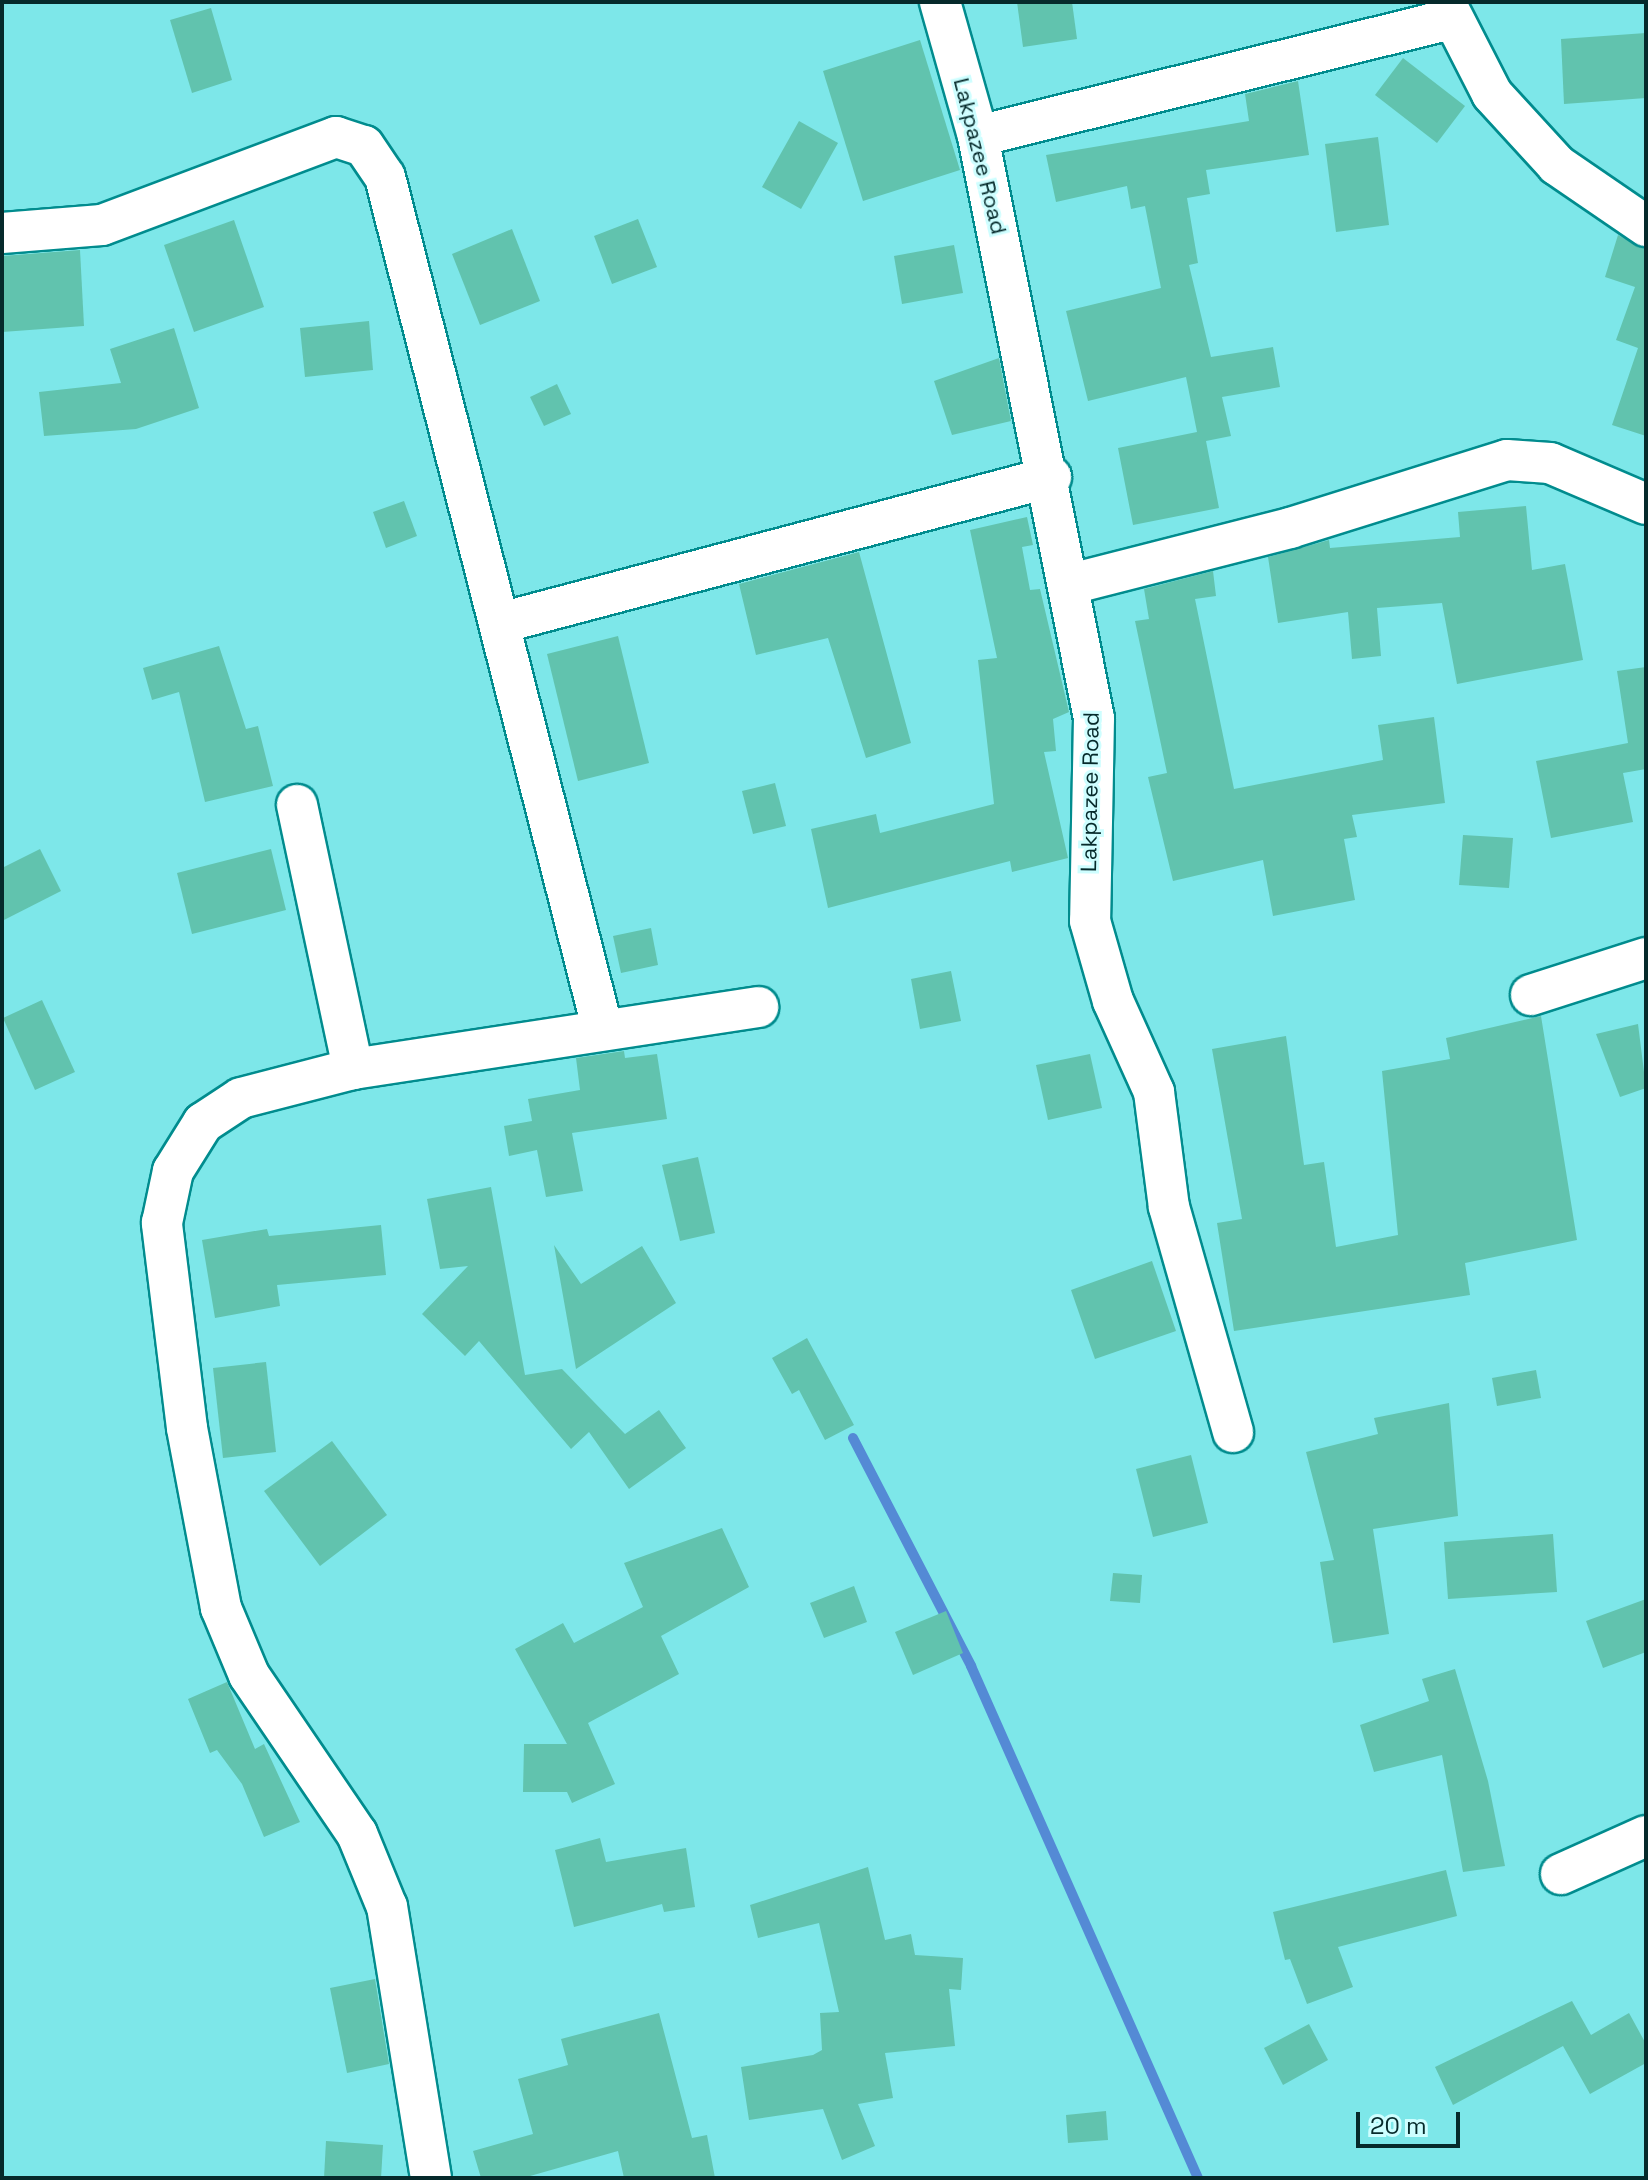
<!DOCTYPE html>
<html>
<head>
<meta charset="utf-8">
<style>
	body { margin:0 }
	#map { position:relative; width:1648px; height:2180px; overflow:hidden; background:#7de7e9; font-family:"Space Grotesk",sans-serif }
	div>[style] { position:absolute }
	.stream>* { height:10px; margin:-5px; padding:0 5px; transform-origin:5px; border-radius:5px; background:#548ad5 }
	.building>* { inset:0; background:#61c3ae }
	.roads { filter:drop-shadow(2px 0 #018c8e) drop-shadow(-2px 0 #018c8e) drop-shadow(0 2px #018c8e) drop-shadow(0 -2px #018c8e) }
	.minor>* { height:40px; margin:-20px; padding:0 20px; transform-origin:20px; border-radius:20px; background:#fff }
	span { translate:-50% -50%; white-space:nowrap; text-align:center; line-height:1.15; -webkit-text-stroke:6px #cefeff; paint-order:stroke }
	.street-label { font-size:22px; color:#062a2b }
	.frame { position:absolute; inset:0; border:4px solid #062a2b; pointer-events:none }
	.scale { position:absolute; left:1356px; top:2112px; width:104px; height:36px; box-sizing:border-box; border:4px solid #062a2b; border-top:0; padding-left:10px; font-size:24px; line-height:28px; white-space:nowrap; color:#062a2b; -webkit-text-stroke:6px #cefeff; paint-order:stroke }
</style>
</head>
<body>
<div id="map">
	<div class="stream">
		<i style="left:853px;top:1438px;width:257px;rotate:62.6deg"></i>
		<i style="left:971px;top:1666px;width:560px;rotate:66.09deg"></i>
	</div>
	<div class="building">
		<i style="clip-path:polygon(1017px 2px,1072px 2px,1077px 39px,1023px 47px)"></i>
		<i style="clip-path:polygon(211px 8px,232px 80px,192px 93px,170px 20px)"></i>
		<i style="clip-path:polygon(1646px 33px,1646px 98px,1564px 104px,1561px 39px)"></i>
		<i style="clip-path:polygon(920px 40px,960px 170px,863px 201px,823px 71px)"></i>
		<i style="clip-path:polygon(1403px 58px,1465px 106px,1437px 143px,1375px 95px)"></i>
		<i style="clip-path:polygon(1298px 81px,1309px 155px,1206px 170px,1210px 194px,1187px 198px,1198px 263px,1189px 265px,1211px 357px,1273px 347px,1280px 387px,1222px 397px,1231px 436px,1206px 441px,1219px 508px,1133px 525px,1118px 448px,1197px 432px,1186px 377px,1088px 401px,1066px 311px,1161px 288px,1145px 206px,1131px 209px,1127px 186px,1056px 202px,1046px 155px,1249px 121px,1245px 94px)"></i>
		<i style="clip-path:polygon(799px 121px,838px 143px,801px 209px,762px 187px)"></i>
		<i style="clip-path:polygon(1378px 137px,1389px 225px,1336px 232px,1325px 144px)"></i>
		<i style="clip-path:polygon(638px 219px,657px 267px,612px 284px,594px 236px)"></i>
		<i style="clip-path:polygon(234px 220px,264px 307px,194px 332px,164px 245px)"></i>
		<i style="clip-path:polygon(512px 229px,540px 301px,480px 325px,452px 254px)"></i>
		<i style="clip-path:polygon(1618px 235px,1646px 249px,1646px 436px,1612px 425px,1638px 348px,1616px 340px,1635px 287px,1605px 277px)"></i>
		<i style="clip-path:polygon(954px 245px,963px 293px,902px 304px,894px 256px)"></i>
		<i style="clip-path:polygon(80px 250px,84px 326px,2px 332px,2px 256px)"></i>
		<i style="clip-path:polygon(369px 321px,373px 370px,305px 377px,300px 328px)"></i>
		<i style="clip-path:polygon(174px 328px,199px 408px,136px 429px,44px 436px,39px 392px,121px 383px,110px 349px)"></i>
		<i style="clip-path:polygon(999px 358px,1011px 421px,952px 435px,934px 381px)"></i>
		<i style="clip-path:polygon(557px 384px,571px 414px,544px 426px,530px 397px)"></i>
		<i style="clip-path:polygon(404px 501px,417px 536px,386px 548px,373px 512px)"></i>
		<i style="clip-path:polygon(1526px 506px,1532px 570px,1565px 564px,1583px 660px,1457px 684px,1442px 603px,1377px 608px,1381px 656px,1352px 659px,1348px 612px,1278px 623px,1268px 557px,1329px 540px,1330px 548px,1460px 537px,1458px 512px)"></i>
		<i style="clip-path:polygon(1027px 517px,1033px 545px,1022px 547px,1030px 590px,1040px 589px,1069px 712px,1053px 719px,1056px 751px,1044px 752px,1068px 858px,1012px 872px,1010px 861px,828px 908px,811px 829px,876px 814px,880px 833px,994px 804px,978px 660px,997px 658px,970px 530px)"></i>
		<i style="clip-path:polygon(859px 552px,911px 743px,866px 758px,828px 638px,756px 655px,739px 584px)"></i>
		<i style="clip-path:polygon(1213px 571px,1216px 596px,1195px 599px,1234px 789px,1383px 760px,1378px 725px,1434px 717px,1445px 803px,1352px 815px,1357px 837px,1344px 839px,1355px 900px,1273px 916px,1263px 860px,1173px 881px,1148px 777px,1167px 773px,1135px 621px,1149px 619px,1144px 589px)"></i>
		<i style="clip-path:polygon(618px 636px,649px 763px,578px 781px,547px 654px)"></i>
		<i style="clip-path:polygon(219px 646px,246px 729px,258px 726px,273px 786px,205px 802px,179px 692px,152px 700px,143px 668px)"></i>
		<i style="clip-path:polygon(1646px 667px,1646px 769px,1623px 773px,1633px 822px,1551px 838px,1536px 761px,1628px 743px,1617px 671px)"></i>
		<i style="clip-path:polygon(775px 783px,786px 826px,753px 834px,742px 791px)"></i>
		<i style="clip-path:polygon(1463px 835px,1513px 838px,1509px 888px,1459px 885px)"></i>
		<i style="clip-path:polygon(40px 849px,61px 891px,2px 921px,2px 868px)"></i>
		<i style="clip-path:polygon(271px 849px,286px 910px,192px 934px,177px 873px)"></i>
		<i style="clip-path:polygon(651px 928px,658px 965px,621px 973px,613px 936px)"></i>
		<i style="clip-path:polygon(951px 971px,961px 1021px,920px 1029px,911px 979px)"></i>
		<i style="clip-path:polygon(42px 1000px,75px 1072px,35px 1090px,3px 1018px)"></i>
		<i style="clip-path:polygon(1541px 1016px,1577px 1240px,1465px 1263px,1470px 1295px,1234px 1331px,1217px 1223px,1242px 1219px,1212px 1049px,1286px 1036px,1304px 1165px,1324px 1162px,1336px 1247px,1398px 1235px,1382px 1071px,1450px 1059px,1446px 1038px)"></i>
		<i style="clip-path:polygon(1638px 1024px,1646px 1088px,1620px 1097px,1596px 1034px)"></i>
		<i style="clip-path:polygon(624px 1051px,625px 1058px,657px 1054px,667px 1119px,572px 1133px,583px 1191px,546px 1197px,537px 1150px,509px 1156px,504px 1126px,532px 1121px,528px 1099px,580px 1090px,576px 1058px)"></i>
		<i style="clip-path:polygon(1090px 1054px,1102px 1108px,1048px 1120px,1036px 1065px)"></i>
		<i style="clip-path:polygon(698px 1157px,715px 1233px,680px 1241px,662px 1165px)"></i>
		<i style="clip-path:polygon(491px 1187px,525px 1375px,562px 1369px,625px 1434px,659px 1410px,686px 1448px,629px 1489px,589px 1432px,571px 1449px,479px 1341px,465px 1356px,422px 1314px,468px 1266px,440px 1269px,427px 1199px)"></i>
		<i style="clip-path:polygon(381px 1225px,386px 1275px,277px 1285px,280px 1306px,215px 1318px,202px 1240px,267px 1229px,269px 1236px)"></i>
		<i style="clip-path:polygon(554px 1245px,581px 1284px,642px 1246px,676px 1303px,576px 1369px)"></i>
		<i style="clip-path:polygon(1152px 1261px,1176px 1331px,1095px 1359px,1071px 1290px)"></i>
		<i style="clip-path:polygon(807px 1338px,854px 1425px,825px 1440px,799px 1390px,792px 1394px,772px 1358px)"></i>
		<i style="clip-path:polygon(266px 1362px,276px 1452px,223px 1458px,213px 1368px)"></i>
		<i style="clip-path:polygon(1536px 1370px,1541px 1398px,1497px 1406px,1492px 1378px)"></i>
		<i style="clip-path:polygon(1449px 1403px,1458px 1516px,1373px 1529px,1389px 1634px,1333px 1643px,1320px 1562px,1334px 1560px,1306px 1452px,1378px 1434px,1374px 1418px)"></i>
		<i style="clip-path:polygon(332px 1441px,387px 1515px,320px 1566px,264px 1491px)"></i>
		<i style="clip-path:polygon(1191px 1455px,1208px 1523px,1153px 1537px,1136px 1469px)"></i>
		<i style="clip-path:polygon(722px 1528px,749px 1587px,661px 1636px,679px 1674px,588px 1723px,615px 1784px,572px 1803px,567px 1792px,523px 1792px,524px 1744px,567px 1744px,515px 1649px,563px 1623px,574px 1643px,643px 1607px,624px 1563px)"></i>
		<i style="clip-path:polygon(1553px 1534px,1557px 1592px,1448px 1599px,1444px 1542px)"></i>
		<i style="clip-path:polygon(1113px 1573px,1142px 1575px,1140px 1603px,1110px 1601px)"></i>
		<i style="clip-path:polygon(854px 1586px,867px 1622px,824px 1638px,810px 1603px)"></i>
		<i style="clip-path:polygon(1646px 1599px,1646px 1652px,1603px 1668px,1586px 1621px)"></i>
		<i style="clip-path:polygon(946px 1611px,963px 1653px,913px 1675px,895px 1632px)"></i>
		<i style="clip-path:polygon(1455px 1669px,1488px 1781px,1505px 1866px,1463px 1872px,1442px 1755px,1374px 1772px,1360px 1725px,1429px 1701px,1422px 1679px)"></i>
		<i style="clip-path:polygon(227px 1682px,255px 1749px,264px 1744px,300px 1822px,264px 1837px,242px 1784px,217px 1750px,210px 1753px,188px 1699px)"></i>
		<i style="clip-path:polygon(600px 1838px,606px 1862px,686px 1848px,695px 1907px,664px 1912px,662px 1904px,574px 1927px,555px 1850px)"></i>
		<i style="clip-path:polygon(868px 1867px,885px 1940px,911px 1934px,915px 1955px,963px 1958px,961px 1990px,949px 1989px,955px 2046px,885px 2053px,893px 2098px,858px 2104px,875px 2146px,842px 2160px,823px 2109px,749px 2120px,741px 2067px,813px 2055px,822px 2050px,820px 2013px,839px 2012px,819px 1923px,758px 1938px,750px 1905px)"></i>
		<i style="clip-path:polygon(1446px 1870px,1457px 1916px,1338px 1947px,1353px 1987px,1307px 2004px,1290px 1959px,1285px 1960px,1273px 1912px)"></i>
		<i style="clip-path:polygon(375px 1979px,389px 2064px,347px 2073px,330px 1988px)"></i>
		<i style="clip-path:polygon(1572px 2001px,1591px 2035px,1629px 2013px,1646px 2044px,1646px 2063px,1590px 2094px,1563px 2046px,1453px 2105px,1435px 2067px)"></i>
		<i style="clip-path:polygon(659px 2013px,692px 2138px,707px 2135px,715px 2178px,624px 2178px,618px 2151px,523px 2178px,481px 2178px,473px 2151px,533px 2134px,518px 2079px,568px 2065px,561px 2039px)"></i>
		<i style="clip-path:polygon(1309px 2024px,1328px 2060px,1283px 2085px,1264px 2048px)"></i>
		<i style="clip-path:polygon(1106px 2111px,1108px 2140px,1068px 2143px,1066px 2115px)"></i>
		<i style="clip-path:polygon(326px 2141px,383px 2145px,381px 2178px,324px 2178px)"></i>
	</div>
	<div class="roads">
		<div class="minor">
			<i style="left:940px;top:2px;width:139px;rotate:74.2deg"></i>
			<i style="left:978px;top:136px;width:593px;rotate:78.73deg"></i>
			<i style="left:1094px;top:718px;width:203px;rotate:91.1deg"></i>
			<i style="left:1090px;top:921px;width:83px;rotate:74deg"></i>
			<i style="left:1113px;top:1001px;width:100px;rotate:65.7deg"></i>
			<i style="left:1154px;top:1092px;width:116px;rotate:82.6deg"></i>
			<i style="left:1169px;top:1207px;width:234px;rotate:74.1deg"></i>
			<i style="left:1445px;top:2px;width:103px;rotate:62.9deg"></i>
			<i style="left:1492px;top:94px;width:96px;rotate:47.5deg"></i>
			<i style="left:1557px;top:165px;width:108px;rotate:34.4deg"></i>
			<i style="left:978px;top:136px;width:487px;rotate:-13.9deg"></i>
			<i style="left:2px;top:233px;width:100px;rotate:-4.6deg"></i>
			<i style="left:102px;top:225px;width:250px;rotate:-20.6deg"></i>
			<i style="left:336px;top:137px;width:29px;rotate:18deg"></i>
			<i style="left:364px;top:146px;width:37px;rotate:56deg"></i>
			<i style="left:385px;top:177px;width:877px;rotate:75.68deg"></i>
			<i style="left:1071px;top:584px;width:226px;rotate:-14.3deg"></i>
			<i style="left:1290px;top:528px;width:227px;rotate:-17.4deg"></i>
			<i style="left:1507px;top:460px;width:43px;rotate:4deg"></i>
			<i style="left:1550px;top:463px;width:104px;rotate:23.1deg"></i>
			<i style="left:504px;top:622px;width:566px;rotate:-14.85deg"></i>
			<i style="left:297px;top:805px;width:270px;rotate:78deg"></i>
			<i style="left:1531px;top:995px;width:121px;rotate:-17.8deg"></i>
			<i style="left:1561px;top:1874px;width:93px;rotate:-24.1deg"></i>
			<i style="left:431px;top:2178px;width:275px;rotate:-99.2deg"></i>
			<i style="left:387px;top:1907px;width:79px;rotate:-112.3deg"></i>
			<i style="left:357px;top:1834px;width:192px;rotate:-124.2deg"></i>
			<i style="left:249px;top:1675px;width:73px;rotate:-112.7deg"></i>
			<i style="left:221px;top:1608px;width:183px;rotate:-100.7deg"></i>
			<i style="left:187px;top:1428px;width:207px;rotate:-97deg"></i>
			<i style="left:162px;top:1223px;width:53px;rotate:-78.1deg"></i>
			<i style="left:173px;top:1171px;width:57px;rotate:-58deg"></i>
			<i style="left:203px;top:1123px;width:45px;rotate:-33.3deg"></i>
			<i style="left:241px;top:1098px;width:116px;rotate:-14.5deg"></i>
			<i style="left:353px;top:1069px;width:410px;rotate:-8.7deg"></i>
		</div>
	</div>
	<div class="street-label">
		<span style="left:980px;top:156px;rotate:76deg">Lakpazee Road</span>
		<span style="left:1090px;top:792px;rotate:-89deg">Lakpazee Road</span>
	</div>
	<div class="frame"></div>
	<div class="scale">20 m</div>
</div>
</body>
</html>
